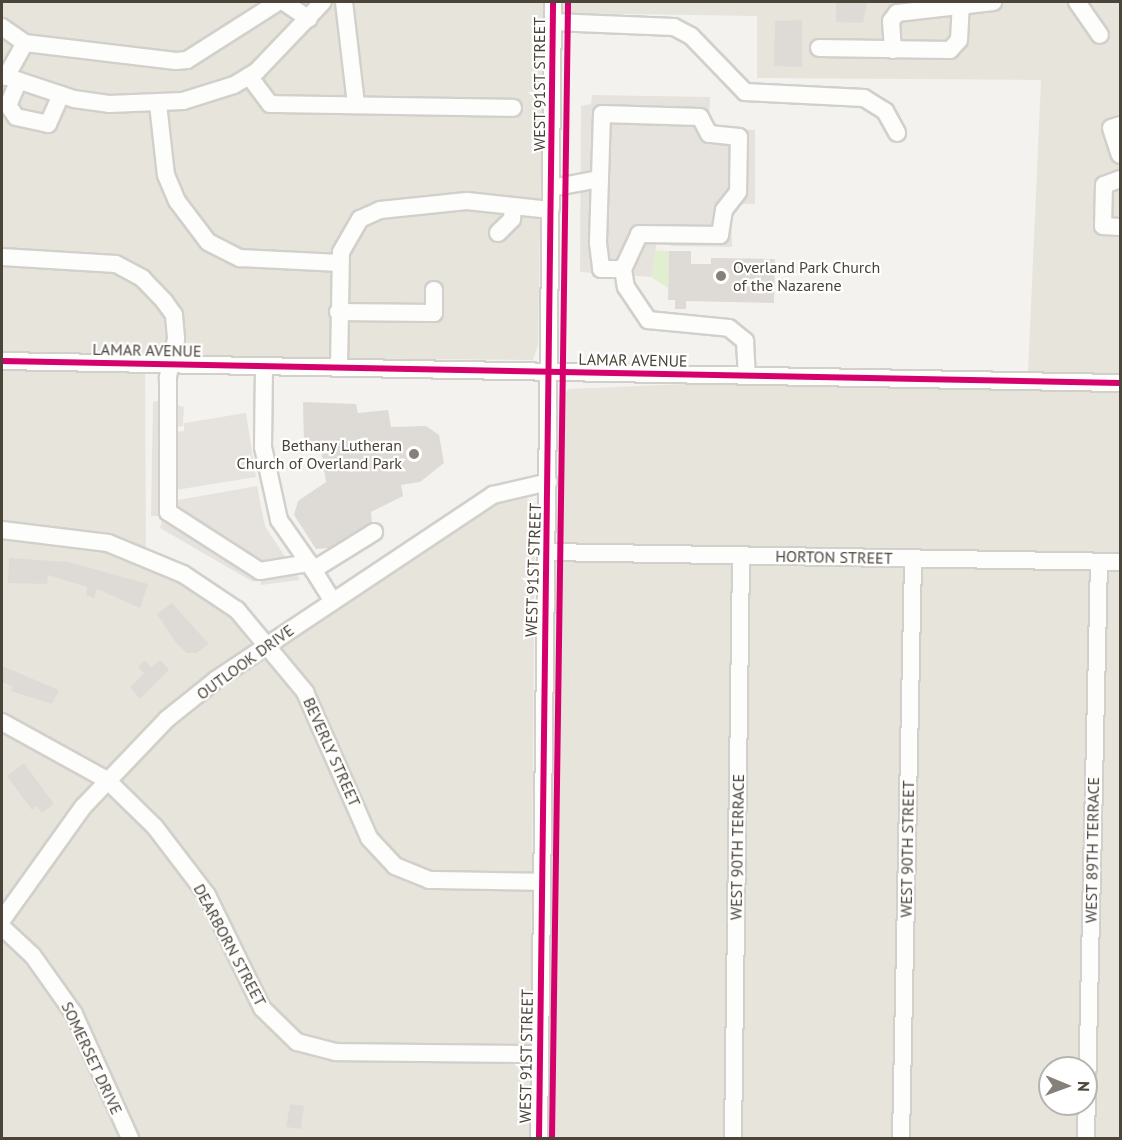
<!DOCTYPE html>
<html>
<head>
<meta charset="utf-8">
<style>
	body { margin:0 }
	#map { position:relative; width:1122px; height:1140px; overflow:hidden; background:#f4f2ee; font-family:"PT Sans",sans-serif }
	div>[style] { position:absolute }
	.residential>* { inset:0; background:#e7e4dc }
	.green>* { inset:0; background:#e1eecf }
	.parking>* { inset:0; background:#e6e3df }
	.building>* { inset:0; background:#dedbd6 }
	.roads { filter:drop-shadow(2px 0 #d2d0cb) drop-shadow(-2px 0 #d2d0cb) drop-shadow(0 2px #d2d0cb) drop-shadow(0 -2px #d2d0cb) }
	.minor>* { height:16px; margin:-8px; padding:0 8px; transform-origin:8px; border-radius:8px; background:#fdfdfc }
	.cycleway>* { height:6px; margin:-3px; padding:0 3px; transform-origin:3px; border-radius:3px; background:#d6006c }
	.dots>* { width:16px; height:16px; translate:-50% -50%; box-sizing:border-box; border:3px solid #fff; border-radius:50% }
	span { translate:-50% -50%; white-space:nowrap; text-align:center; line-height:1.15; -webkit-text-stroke:4.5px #fff; paint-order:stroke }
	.street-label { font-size:16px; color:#4b4439 }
	.poi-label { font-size:16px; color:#4b4439 }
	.left { translate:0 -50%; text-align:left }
	.right { translate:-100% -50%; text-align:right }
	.frame { position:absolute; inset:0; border:3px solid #4b4439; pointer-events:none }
	.north { position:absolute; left:1038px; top:1056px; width:60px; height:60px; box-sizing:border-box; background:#fff; border:2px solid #b7b4b0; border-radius:50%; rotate:91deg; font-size:16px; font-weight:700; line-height:24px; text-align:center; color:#4b4439 }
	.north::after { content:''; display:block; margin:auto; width:21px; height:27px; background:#868178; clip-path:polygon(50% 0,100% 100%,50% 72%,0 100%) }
</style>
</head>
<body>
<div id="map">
	<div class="residential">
		<i style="clip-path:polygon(2px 2px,544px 2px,538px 345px,533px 360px,145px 357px,146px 563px,229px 612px,260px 660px,502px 497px,521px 494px,535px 504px,530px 1138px,2px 1138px,2px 85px,107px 114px,192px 108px,191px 90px,131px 96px,95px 92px,59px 86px,2px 63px)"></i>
		<i style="clip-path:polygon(561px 2px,1120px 2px,1120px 375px,1028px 373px,1041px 80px,757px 78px,757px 16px,561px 13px)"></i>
		<i style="clip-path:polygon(evenodd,709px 383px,1120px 389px,1120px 1138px,547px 1138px,559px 399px,569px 389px,709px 383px,1050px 1068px,1086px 1068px,1086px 1104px,1050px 1104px,1050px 1068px)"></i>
	</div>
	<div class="green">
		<i style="clip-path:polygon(651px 250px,669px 251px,668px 288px,651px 277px)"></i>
	</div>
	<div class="parking">
		<i style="clip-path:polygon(592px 95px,710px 97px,709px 123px,718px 129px,755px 130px,755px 204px,735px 204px,731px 210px,732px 247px,671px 246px,670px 240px,657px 241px,651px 277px,580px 272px,581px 106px,591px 104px)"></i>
		<i style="clip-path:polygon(161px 385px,176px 385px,176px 405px,184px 407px,183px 426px,175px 427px,176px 432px,184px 431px,184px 423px,246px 413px,256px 477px,176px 490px,175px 483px,176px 508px,178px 500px,257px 486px,265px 526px,300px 580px,261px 585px,260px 578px,253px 582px,160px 528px,163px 516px,151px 516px,153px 402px,161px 400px)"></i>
	</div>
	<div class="building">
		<i style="clip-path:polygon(836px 2px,867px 2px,863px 23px,836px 22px)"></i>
		<i style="clip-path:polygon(802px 20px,802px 67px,774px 66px,775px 21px)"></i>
		<i style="clip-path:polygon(669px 251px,691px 251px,691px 264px,711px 264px,711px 258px,775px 259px,774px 303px,686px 301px,686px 309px,675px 309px,675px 300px,668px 300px)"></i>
		<i style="clip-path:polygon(303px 402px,356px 404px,358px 413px,388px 410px,391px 427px,426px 426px,439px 435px,444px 463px,420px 482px,401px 485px,403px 496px,371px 512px,372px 522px,329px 548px,316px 549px,294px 515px,298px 501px,326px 482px,320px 443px,304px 445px)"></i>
		<i style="clip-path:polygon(9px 558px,68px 562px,148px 584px,140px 608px,97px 589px,94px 598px,86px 595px,87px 587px,48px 575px,47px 584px,8px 583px)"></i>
		<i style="clip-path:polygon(172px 603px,209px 644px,196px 653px,187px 653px,176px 643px,157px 614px)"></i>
		<i style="clip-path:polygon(145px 660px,151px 667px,161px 660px,169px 670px,140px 699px,130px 687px,144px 673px,138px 667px)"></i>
		<i style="clip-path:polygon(2px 666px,59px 690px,52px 704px,11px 691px,12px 686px,2px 682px)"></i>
		<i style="clip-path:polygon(24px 763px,54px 804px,42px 813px,37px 806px,32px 810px,7px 776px)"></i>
		<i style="clip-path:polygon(290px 1104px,304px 1106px,301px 1129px,286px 1127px)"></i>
	</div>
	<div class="roads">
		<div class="minor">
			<i style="left:284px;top:2px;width:30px;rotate:34deg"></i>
			<i style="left:344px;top:2px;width:103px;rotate:83.3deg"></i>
			<i style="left:1077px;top:2px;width:40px;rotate:55.1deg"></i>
			<i style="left:553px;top:22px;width:121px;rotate:2.4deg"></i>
			<i style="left:674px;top:27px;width:19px;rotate:28deg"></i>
			<i style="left:691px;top:36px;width:78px;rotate:46deg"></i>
			<i style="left:745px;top:92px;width:119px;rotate:2.9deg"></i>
			<i style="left:864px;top:98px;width:25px;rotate:32deg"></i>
			<i style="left:885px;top:111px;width:25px;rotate:61deg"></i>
			<i style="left:2px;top:27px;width:28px;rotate:35deg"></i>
			<i style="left:25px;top:43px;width:152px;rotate:6.8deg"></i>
			<i style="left:176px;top:61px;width:11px;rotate:-5deg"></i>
			<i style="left:187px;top:60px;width:108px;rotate:-32.5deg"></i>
			<i style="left:819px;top:48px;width:131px;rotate:0.9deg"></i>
			<i style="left:950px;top:50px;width:13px;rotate:-48deg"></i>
			<i style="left:959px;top:40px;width:36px;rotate:-87deg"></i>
			<i style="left:893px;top:50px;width:29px;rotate:-94deg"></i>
			<i style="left:891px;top:21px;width:10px;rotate:-53deg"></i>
			<i style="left:897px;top:13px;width:97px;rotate:-6.5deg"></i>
			<i style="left:2px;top:75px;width:76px;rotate:18.4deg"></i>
			<i style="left:74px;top:99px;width:35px;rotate:8deg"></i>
			<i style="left:109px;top:104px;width:74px;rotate:-2.3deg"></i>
			<i style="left:183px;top:101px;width:53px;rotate:-17.4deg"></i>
			<i style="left:234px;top:85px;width:27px;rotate:-31deg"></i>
			<i style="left:257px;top:71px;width:95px;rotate:-46.3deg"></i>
			<i style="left:249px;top:76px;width:35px;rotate:53deg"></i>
			<i style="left:270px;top:104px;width:243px;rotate:0.9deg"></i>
			<i style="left:6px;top:77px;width:39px;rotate:-61deg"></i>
			<i style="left:18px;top:82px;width:25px;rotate:113deg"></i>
			<i style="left:8px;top:105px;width:14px;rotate:56deg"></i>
			<i style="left:16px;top:117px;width:33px;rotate:12deg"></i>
			<i style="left:48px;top:124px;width:32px;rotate:-66deg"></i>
			<i style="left:158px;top:104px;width:71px;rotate:83.6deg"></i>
			<i style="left:166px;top:175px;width:28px;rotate:67deg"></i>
			<i style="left:177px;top:201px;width:51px;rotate:52.9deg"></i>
			<i style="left:208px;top:242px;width:36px;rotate:27deg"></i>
			<i style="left:240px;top:258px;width:100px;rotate:2.9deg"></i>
			<i style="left:1120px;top:125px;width:9px;rotate:162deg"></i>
			<i style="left:1111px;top:128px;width:28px;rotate:72deg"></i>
			<i style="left:1120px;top:179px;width:17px;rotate:159deg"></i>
			<i style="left:1104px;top:185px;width:41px;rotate:91.4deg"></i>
			<i style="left:1103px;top:226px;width:17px;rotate:3deg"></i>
			<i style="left:551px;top:188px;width:50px;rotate:-10.4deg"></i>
			<i style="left:498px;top:233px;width:20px;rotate:-45deg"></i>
			<i style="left:512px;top:219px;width:12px;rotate:-85deg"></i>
			<i style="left:2px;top:257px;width:114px;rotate:3.5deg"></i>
			<i style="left:116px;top:264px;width:30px;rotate:28deg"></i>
			<i style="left:142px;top:278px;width:32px;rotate:46deg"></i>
			<i style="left:164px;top:301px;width:17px;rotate:54deg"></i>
			<i style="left:174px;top:315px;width:24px;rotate:85deg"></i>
			<i style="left:176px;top:339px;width:40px;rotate:102deg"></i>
			<i style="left:168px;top:378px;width:134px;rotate:90deg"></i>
			<i style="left:168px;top:512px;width:109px;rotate:32.7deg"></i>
			<i style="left:260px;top:571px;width:50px;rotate:-9.3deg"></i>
			<i style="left:309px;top:563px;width:44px;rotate:58.1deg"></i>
			<i style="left:623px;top:269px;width:38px;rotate:-65deg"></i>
			<i style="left:639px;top:234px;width:81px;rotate:0.7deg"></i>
			<i style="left:720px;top:235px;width:25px;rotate:-81deg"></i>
			<i style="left:724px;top:210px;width:23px;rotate:-52deg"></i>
			<i style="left:738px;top:192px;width:55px;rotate:-89deg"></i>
			<i style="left:739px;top:137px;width:30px;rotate:-174deg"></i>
			<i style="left:709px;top:134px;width:19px;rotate:-118deg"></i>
			<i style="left:700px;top:117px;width:98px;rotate:-178.2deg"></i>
			<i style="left:602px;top:114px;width:129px;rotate:91.8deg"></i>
			<i style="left:598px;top:243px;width:26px;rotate:83deg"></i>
			<i style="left:601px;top:269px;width:22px"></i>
			<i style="left:623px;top:269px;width:18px;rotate:81deg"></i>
			<i style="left:626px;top:287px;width:40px;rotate:56deg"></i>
			<i style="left:648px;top:320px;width:81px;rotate:5.6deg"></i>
			<i style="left:729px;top:328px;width:21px;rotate:39deg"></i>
			<i style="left:745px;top:341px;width:34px;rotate:87deg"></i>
			<i style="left:338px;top:312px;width:96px;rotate:0.6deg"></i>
			<i style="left:434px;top:313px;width:23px;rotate:-90deg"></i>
			<i style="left:2px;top:361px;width:1118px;rotate:1.13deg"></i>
			<i style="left:264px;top:366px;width:81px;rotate:90.7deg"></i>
			<i style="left:263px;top:447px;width:75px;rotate:77.6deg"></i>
			<i style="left:279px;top:520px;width:52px;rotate:55.1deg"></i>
			<i style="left:339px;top:367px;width:115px;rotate:-89deg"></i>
			<i style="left:341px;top:252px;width:38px;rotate:-60deg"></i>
			<i style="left:360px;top:219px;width:22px;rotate:-24deg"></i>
			<i style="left:380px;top:210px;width:87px;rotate:-5.9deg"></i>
			<i style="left:467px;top:201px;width:84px;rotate:6.1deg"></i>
			<i style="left:2px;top:530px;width:107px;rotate:7deg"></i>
			<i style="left:108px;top:543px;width:81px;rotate:22.5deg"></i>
			<i style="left:183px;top:574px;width:65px;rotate:33.7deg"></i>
			<i style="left:237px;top:610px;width:107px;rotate:50.3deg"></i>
			<i style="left:305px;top:692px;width:159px;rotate:66.3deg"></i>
			<i style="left:369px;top:838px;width:38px;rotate:47deg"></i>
			<i style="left:395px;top:866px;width:37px;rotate:22deg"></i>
			<i style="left:429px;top:880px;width:113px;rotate:1deg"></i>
			<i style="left:547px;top:552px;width:573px;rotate:1deg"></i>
			<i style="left:313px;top:570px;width:72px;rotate:-31.9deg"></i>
			<i style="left:2px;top:722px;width:120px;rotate:28.9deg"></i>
			<i style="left:107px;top:780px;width:67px;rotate:44.4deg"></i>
			<i style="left:155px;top:827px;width:86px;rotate:52.6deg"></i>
			<i style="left:207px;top:895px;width:126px;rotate:64deg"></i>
			<i style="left:262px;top:1008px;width:49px;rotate:44.2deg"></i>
			<i style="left:297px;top:1042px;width:40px;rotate:14.4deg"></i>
			<i style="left:336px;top:1052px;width:204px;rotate:0.6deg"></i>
			<i style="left:2px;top:920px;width:139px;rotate:-54.4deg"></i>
			<i style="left:83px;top:807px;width:122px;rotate:-46.3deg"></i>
			<i style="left:167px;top:719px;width:64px;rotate:-38.7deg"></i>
			<i style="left:217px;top:679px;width:332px;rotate:-33.7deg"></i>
			<i style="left:493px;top:495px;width:57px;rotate:-13.1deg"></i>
			<i style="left:2px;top:927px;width:42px;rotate:43.1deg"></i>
			<i style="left:33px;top:956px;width:71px;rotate:54.7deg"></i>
			<i style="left:74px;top:1014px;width:136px;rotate:65.7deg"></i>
			<i style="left:539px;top:1138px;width:1136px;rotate:-89.29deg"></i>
			<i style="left:733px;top:1138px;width:583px;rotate:-89.21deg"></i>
			<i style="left:901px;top:1138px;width:579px;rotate:-88.81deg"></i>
			<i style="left:1086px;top:1138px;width:576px;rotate:-88.71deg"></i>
		</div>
	</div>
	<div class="cycleway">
		<i style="left:2px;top:361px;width:1118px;rotate:1.13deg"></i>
		<i style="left:539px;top:1138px;width:1136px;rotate:-89.29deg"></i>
		<i style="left:552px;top:1138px;width:1136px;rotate:-89.19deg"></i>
	</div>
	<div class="dots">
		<i style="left:721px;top:276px;background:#868178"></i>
		<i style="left:414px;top:454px;background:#868178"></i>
	</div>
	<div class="street-label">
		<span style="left:539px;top:84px;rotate:-90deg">WEST 91ST STREET</span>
		<span style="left:147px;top:350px;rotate:1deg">LAMAR AVENUE</span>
		<span style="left:633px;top:360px;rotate:1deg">LAMAR AVENUE</span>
		<span style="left:834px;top:557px;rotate:1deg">HORTON STREET</span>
		<span style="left:533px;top:570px;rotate:-88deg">WEST 91ST STREET</span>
		<span style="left:245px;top:662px;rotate:-36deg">OUTLOOK DRIVE</span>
		<span style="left:332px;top:752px;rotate:66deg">BEVERLY STREET</span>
		<span style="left:737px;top:847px;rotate:-89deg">WEST 90TH TERRACE</span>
		<span style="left:907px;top:849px;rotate:-89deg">WEST 90TH STREET</span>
		<span style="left:1092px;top:850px;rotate:-89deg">WEST 89TH TERRACE</span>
		<span style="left:230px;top:945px;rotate:62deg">DEARBORN STREET</span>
		<span style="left:526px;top:1056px;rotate:-89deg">WEST 91ST STREET</span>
		<span style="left:92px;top:1058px;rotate:65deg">SOMERSET DRIVE</span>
	</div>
	<div class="poi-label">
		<span class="left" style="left:733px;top:276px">Overland Park Church<br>of the Nazarene</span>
		<span class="right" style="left:402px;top:454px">Bethany Lutheran<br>Church of Overland Park</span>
	</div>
	<div class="frame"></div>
	<div class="north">N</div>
</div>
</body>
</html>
